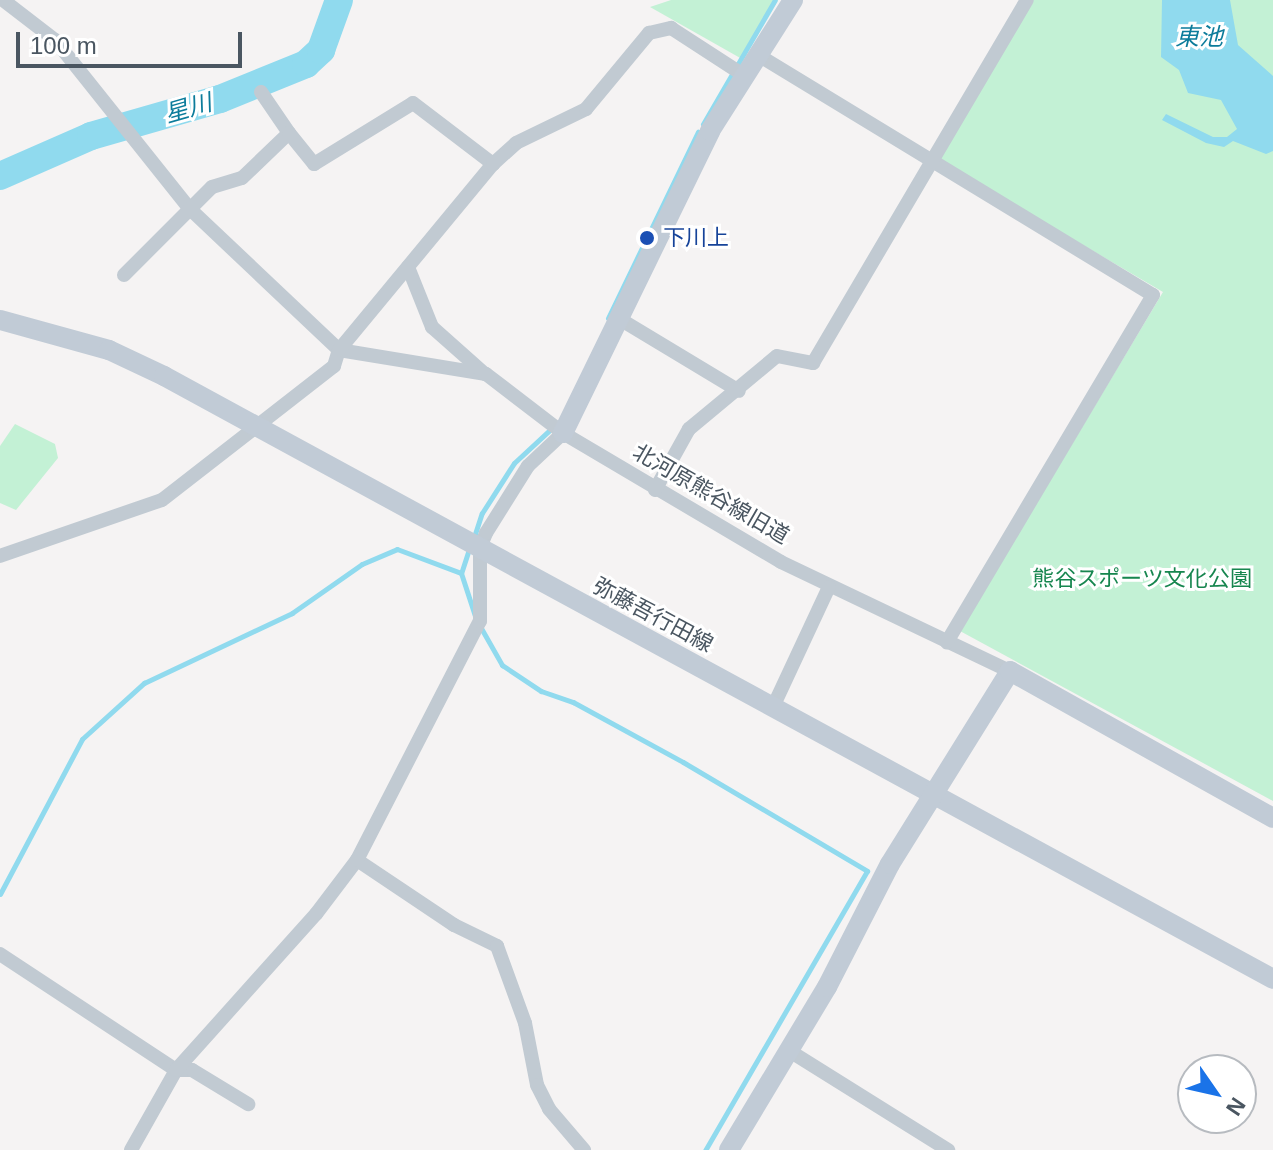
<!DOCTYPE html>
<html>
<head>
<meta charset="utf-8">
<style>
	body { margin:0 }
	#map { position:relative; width:1273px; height:1150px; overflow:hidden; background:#f5f3f3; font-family:Arial,"Noto Sans JP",sans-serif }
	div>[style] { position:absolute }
	.green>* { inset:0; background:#c3f1d5 }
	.water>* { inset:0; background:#90daee }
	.stream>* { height:5px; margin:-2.5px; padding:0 2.5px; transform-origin:2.5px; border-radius:2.5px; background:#90daee }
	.river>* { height:28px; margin:-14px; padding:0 14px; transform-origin:14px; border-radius:14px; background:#90daee }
	.street>* { height:14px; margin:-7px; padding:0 7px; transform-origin:7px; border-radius:7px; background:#c1cad2 }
	.secondary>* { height:20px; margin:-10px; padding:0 10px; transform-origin:10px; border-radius:10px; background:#c1cbd6 }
	.dots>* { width:22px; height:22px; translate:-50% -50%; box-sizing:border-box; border:4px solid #fff; border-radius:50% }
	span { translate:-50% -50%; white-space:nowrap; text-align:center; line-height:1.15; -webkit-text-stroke:6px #fff; paint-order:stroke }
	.transit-label { font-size:22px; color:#164399 }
	.left { translate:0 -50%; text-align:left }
	.street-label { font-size:22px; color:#4a5661 }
	.park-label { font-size:22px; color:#17864f }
	.water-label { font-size:24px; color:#0c7c9b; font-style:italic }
	.north { position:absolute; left:1177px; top:1054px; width:80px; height:80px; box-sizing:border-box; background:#fff; border:2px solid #b7bbc0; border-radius:50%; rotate:124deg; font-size:22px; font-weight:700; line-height:32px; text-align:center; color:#4a5661 }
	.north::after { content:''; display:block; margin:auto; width:28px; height:36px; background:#1a73e8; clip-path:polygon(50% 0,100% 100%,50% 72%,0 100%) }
	.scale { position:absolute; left:16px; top:32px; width:226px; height:36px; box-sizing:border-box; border:4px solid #4a5661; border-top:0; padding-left:10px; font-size:24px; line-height:28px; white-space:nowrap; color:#4a5661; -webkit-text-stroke:6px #fff; paint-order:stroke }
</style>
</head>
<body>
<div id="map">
	<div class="green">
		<i style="clip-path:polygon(671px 0,778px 0,742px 59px,650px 7px)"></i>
		<i style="clip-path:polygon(1033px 0,1273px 0,1273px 801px,960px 631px,1163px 292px,938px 160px)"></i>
		<i style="clip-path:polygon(15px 424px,55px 444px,58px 458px,16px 510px,0 503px,0 446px)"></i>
	</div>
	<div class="water">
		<i style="clip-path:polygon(1162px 0,1230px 0,1238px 45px,1273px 76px,1273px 151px,1266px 154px,1233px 141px,1224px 147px,1206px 143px,1162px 120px,1166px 114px,1213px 137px,1227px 137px,1237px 129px,1221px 100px,1188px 93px,1179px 70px,1161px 57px)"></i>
	</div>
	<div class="stream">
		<i style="left:703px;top:124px;width:143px;rotate:-59.9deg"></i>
		<i style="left:608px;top:318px;width:207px;rotate:-64.2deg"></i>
		<i style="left:473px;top:540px;width:28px;rotate:-72deg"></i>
		<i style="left:482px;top:513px;width:59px;rotate:-57.4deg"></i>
		<i style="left:514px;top:463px;width:54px;rotate:-42.8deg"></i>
		<i style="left:469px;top:549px;width:25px;rotate:108deg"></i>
		<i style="left:461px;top:573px;width:48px;rotate:71.9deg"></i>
		<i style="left:481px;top:628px;width:43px;rotate:60.4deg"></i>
		<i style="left:502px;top:665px;width:47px;rotate:33.7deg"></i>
		<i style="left:541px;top:691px;width:34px;rotate:19deg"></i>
		<i style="left:573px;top:702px;width:125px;rotate:28.6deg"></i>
		<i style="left:683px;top:762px;width:214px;rotate:30.6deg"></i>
		<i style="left:867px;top:871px;width:323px;rotate:120.1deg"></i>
		<i style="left:0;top:894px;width:175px;rotate:-62.1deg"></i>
		<i style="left:82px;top:739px;width:84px;rotate:-42.1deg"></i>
		<i style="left:144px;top:683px;width:164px;rotate:-25.3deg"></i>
		<i style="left:292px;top:613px;width:85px;rotate:-35deg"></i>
		<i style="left:362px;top:564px;width:38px;rotate:-23deg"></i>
		<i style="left:397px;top:549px;width:68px;rotate:20.6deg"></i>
	</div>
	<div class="river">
		<i style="left:0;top:176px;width:99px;rotate:-23.7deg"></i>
		<i style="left:91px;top:136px;width:134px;rotate:-16deg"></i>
		<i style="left:220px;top:99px;width:93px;rotate:-22.1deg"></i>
		<i style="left:306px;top:64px;width:21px;rotate:-43deg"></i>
		<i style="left:321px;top:50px;width:53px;rotate:-70.2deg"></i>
	</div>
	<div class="street">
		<i style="left:3px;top:0;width:66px;rotate:37.6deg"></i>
		<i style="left:55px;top:40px;width:216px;rotate:51.4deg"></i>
		<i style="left:190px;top:209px;width:205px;rotate:43.4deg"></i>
		<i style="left:339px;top:350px;width:149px;rotate:9.3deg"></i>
		<i style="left:486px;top:374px;width:97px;rotate:37.5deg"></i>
		<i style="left:563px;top:433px;width:253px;rotate:30.6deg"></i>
		<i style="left:781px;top:562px;width:254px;rotate:25.5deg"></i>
		<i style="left:758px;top:55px;width:462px;rotate:31.3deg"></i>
		<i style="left:1153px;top:295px;width:404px;rotate:120.7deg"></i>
		<i style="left:261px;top:92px;width:50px;rotate:55.7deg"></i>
		<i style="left:408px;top:267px;width:65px;rotate:68.2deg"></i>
		<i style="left:432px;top:327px;width:71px;rotate:41.6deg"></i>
		<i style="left:124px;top:275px;width:124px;rotate:-45deg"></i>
		<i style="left:212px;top:187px;width:31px;rotate:-17deg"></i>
		<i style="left:242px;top:178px;width:65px;rotate:-43.8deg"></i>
		<i style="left:289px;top:133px;width:40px;rotate:51deg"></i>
		<i style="left:314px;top:164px;width:116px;rotate:-31.6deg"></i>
		<i style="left:413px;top:103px;width:101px;rotate:37.3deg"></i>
		<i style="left:618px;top:318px;width:141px;rotate:31.1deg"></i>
		<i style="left:655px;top:490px;width:70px;rotate:-60.9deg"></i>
		<i style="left:689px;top:429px;width:114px;rotate:-39.7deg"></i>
		<i style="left:777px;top:356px;width:37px;rotate:11deg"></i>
		<i style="left:813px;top:363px;width:421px;rotate:-59.5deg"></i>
		<i style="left:0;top:556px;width:171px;rotate:-19.1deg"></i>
		<i style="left:162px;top:500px;width:218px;rotate:-37.9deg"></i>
		<i style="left:334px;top:366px;width:17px;rotate:-73deg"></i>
		<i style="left:339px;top:350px;width:241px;rotate:-50.4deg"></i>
		<i style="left:493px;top:164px;width:31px;rotate:-42deg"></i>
		<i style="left:516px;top:143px;width:78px;rotate:-25.9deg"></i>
		<i style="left:586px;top:109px;width:99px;rotate:-50.3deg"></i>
		<i style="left:649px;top:33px;width:23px;rotate:-13deg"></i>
		<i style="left:671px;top:28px;width:88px;rotate:33deg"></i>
		<i style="left:773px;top:707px;width:132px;rotate:-65deg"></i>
		<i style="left:357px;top:860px;width:117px;rotate:33.8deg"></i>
		<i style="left:454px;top:925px;width:48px;rotate:26deg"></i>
		<i style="left:497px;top:946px;width:82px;rotate:70deg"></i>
		<i style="left:525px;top:1023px;width:63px;rotate:79deg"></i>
		<i style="left:537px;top:1085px;width:27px;rotate:63deg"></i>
		<i style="left:549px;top:1109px;width:54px;rotate:49.5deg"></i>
		<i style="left:0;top:954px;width:211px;rotate:33.4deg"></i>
		<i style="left:176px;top:1070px;width:16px"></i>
		<i style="left:192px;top:1070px;width:66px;rotate:31.3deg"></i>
		<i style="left:788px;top:1050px;width:189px;rotate:32deg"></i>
		<i style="left:131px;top:1150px;width:92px;rotate:-60.6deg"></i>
		<i style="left:176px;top:1070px;width:210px;rotate:-48.1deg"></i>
		<i style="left:316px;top:914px;width:68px;rotate:-52.8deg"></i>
		<i style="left:357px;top:860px;width:269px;rotate:-62.8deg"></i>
		<i style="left:480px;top:621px;width:73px;rotate:-90deg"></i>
		<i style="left:480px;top:548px;width:16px;rotate:-68deg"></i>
		<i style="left:486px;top:533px;width:79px;rotate:-57.9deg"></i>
		<i style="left:528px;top:466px;width:48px;rotate:-43.3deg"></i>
	</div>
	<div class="secondary">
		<i style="left:0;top:320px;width:113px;rotate:15.4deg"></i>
		<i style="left:109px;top:350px;width:61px;rotate:25.3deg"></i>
		<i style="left:164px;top:376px;width:1262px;rotate:28.53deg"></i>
		<i style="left:563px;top:433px;width:336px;rotate:-64deg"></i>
		<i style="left:710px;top:131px;width:155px;rotate:-57.6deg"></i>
		<i style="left:729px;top:1150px;width:190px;rotate:-59deg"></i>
		<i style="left:827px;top:987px;width:138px;rotate:-62.9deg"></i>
		<i style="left:890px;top:864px;width:227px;rotate:-58.1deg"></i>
		<i style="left:1010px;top:671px;width:301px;rotate:29.2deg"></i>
	</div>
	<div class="dots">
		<i style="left:647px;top:238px;background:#1a4fb4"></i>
	</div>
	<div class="transit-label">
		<span class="left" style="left:663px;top:238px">下川上</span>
	</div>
	<div class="street-label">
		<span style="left:711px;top:494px;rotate:30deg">北河原熊谷線旧道</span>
		<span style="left:653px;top:615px;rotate:28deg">弥藤吾行田線</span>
	</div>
	<div class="park-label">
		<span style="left:1142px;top:579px">熊谷スポーツ文化公園</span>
	</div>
	<div class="water-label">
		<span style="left:1199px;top:37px">東池</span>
		<span style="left:188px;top:108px;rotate:-16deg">星川</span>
	</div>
	<div class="north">N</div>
	<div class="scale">100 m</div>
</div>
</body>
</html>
